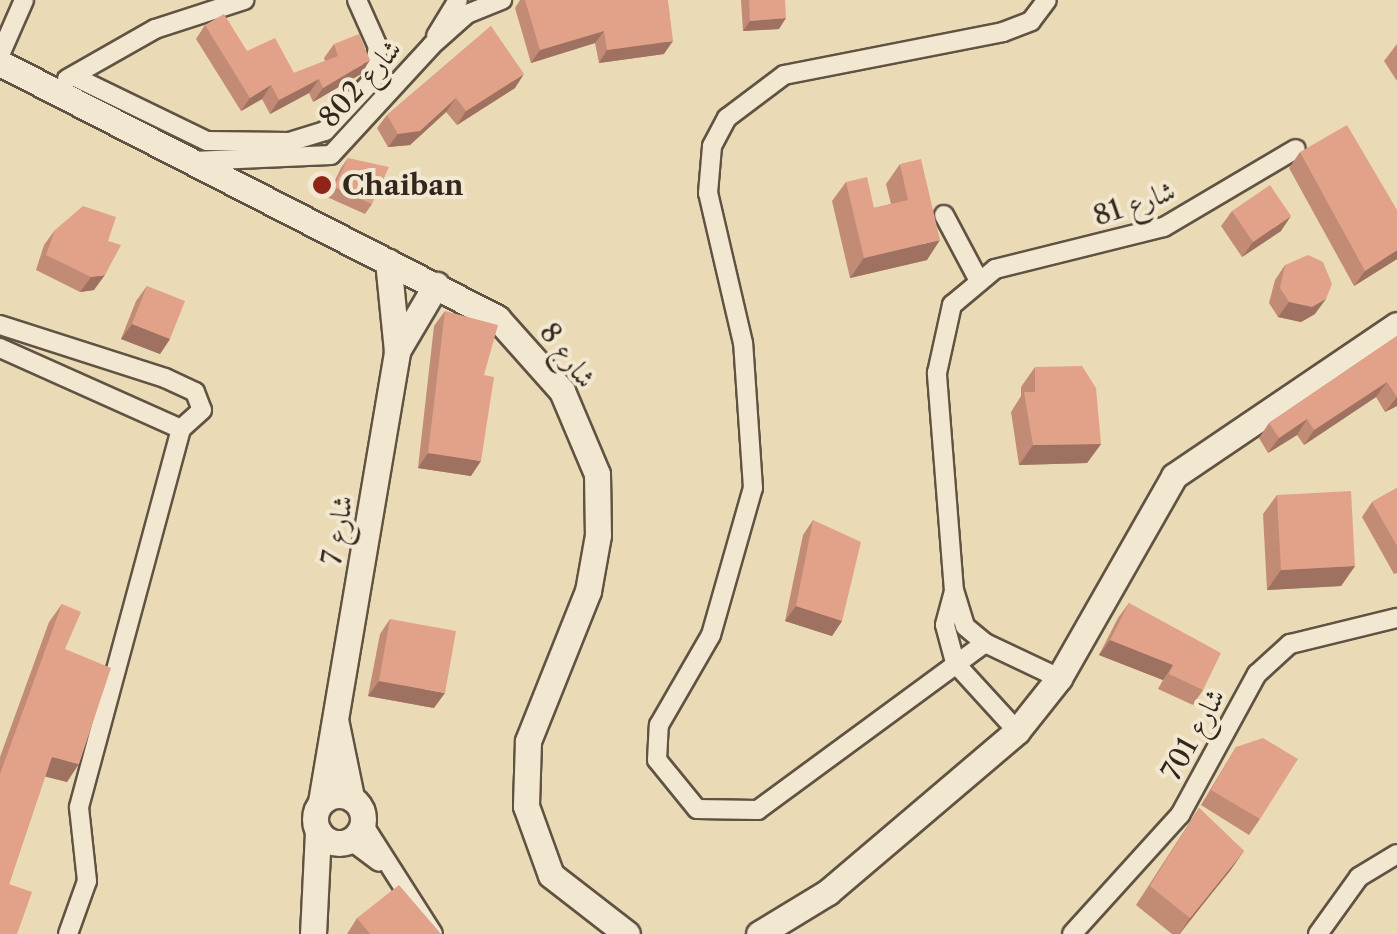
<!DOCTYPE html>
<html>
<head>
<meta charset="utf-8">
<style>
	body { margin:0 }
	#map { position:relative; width:1397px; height:934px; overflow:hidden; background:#ebdab6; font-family:"Libre Caslon Text",Amiri,serif }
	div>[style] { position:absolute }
	.roads { filter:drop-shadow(2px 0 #605343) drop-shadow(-2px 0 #605343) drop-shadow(0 2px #605343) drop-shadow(0 -2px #605343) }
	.street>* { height:18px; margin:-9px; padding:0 9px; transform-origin:9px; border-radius:9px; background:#f2e7d0 }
	.secondary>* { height:25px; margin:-12.5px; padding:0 12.5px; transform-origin:12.5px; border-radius:12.5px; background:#f2e7d0 }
	.secondary>.ring { margin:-12.5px; padding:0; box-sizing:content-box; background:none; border:25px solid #f2e7d0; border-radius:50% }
	.wall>* { inset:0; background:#c28b76 }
	.shaded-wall>* { inset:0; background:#9e7160 }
	.building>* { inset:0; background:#e2a289 }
	.dots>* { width:28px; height:28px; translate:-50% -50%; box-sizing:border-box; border:5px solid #f2e7d0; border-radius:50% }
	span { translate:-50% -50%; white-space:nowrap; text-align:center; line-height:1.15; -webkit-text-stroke:8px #f2e7d0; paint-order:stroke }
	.street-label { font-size:28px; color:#32261d }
	.poi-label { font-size:28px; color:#32261d; font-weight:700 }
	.left { translate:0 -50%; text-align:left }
</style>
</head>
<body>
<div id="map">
	<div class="roads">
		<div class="street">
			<i style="left:436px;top:36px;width:42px;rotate:-58.6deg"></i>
			<i style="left:0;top:55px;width:60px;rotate:-66.4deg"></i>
			<i style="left:73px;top:76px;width:149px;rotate:25.9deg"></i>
			<i style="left:207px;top:141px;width:82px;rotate:0.7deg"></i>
			<i style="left:289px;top:142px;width:38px;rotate:-17deg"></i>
			<i style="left:325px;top:131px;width:69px;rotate:-46.8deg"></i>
			<i style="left:372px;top:81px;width:35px;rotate:-80deg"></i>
			<i style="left:378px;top:47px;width:51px;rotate:-114.1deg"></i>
			<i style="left:67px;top:79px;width:101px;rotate:-29.6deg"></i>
			<i style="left:155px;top:29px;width:94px;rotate:-18deg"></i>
			<i style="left:193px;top:161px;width:138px;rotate:-2.5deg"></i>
			<i style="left:331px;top:155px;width:149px;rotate:-47.4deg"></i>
			<i style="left:432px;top:45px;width:47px;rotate:-41.5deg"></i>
			<i style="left:467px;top:14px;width:38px;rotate:-22deg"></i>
			<i style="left:944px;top:215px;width:72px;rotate:62deg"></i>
			<i style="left:0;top:325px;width:173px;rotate:17.8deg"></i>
			<i style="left:165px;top:378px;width:33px;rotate:25deg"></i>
			<i style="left:195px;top:392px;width:19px;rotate:69deg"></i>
			<i style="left:202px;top:410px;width:28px;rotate:138deg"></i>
			<i style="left:181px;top:429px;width:198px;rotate:-155.9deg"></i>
			<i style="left:954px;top:591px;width:35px;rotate:105deg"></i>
			<i style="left:945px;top:625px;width:39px;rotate:75deg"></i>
			<i style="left:955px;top:663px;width:92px;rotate:47.6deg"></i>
			<i style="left:985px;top:643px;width:282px;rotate:143.7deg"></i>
			<i style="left:758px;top:810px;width:61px;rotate:-179.1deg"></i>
			<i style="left:697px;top:809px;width:63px;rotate:-129.2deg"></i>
			<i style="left:657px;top:760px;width:35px;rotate:-87deg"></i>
			<i style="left:659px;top:725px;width:104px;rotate:-60deg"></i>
			<i style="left:711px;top:635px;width:153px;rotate:-74.1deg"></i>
			<i style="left:753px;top:488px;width:145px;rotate:-93.9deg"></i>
			<i style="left:743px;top:343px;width:154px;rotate:-103.1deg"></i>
			<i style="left:708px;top:193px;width:47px;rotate:-85.1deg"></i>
			<i style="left:712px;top:146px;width:32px;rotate:-62deg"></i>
			<i style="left:727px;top:118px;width:71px;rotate:-37deg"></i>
			<i style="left:784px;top:75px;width:223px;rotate:-11.1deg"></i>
			<i style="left:1003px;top:32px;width:30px;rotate:-21deg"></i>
			<i style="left:1031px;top:21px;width:26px;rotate:-53deg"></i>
			<i style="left:1059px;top:678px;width:82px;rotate:-154.7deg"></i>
			<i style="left:985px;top:643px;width:26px;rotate:-140deg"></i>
			<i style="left:965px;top:626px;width:37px;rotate:-107deg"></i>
			<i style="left:954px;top:591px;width:219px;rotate:-94.5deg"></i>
			<i style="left:937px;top:373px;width:70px;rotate:-77.6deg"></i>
			<i style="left:952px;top:305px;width:56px;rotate:-39.9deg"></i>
			<i style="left:995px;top:269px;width:174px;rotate:-14deg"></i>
			<i style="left:1164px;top:227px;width:153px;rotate:-30.6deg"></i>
			<i style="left:363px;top:824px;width:130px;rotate:57.5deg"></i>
			<i style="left:350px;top:840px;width:36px;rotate:37deg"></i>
			<i style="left:68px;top:934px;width:56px;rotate:-70.3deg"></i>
			<i style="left:87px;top:881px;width:74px;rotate:-96.2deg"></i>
			<i style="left:79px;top:807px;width:392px;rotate:-74.9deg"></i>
			<i style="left:1072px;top:934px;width:161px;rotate:-47.8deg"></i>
			<i style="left:1180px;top:815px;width:161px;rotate:-61.4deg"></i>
			<i style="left:1257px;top:674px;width:45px;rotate:-42.3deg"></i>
			<i style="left:1290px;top:644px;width:110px;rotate:-13.7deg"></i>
			<i style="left:1318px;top:934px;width:70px;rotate:-54.3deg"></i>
			<i style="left:1359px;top:877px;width:44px;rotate:-31.2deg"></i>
		</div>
		<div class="secondary">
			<i style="left:0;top:63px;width:559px;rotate:27.16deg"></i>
			<i style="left:497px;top:318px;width:98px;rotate:48.3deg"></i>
			<i style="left:562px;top:391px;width:90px;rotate:67.1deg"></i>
			<i style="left:597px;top:474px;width:61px;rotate:89.1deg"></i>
			<i style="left:598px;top:535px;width:57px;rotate:100.1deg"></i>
			<i style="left:588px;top:591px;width:162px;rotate:111.8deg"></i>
			<i style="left:528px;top:741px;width:65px;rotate:91.8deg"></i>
			<i style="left:526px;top:806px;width:73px;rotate:70.1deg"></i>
			<i style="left:551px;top:875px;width:96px;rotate:37.8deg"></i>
			<i style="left:397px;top:351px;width:77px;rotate:-59.4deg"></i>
			<i style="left:336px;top:724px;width:75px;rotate:78.4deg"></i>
			<i class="ring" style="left:315px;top:795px;width:23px;height:23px"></i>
			<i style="left:321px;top:802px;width:457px;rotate:-80.4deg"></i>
			<i style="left:397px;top:351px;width:90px;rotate:-95.7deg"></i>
			<i style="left:313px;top:934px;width:103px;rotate:-87.2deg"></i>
			<i style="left:759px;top:934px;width:81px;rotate:-31.3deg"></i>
			<i style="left:828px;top:892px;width:248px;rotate:-40.4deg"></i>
			<i style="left:1017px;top:731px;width:68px;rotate:-51.6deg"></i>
			<i style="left:1059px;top:678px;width:232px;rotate:-60.3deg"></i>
			<i style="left:1174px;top:476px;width:269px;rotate:-34.1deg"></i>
		</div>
	</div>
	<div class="wall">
		<i style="clip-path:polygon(520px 0,668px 0,664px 54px,599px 63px,595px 43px,531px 63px,515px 8px)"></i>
		<i style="clip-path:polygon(741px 0,785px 0,779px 29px,743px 31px)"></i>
		<i style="clip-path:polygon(205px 25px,247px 51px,294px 73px,325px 61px,324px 58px,334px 44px,361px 74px,313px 102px,309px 93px,270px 114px,262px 99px,241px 111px,196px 39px)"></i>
		<i style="clip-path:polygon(491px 26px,515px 88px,457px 125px,446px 112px,410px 145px,388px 147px,377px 128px,387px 115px)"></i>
		<i style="clip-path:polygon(1397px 44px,1397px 81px,1384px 61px)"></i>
		<i style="clip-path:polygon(1300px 152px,1397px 259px,1354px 286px,1289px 168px)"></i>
		<i style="clip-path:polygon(348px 158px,372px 204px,365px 214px,327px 197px,341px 168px)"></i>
		<i style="clip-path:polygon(900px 164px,927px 260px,850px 278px,832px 201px,846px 182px,874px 208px,891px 204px,886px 184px)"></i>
		<i style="clip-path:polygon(1232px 211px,1281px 231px,1242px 257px,1221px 226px)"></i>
		<i style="clip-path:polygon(55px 230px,108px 241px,94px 290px,80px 292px,36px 270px,44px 245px)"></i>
		<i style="clip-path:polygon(1285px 265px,1315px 314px,1301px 322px,1278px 317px,1269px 303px,1275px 280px)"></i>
		<i style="clip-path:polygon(147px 286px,170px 339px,160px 354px,121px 339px,136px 301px)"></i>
		<i style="clip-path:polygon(445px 311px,484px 375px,471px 476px,418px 468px,434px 326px)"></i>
		<i style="clip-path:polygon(1397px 336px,1397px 406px,1385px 412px,1376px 397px,1304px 445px,1297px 435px,1268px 453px,1259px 438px,1269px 423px)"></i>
		<i style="clip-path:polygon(1035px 367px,1101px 444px,1087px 463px,1019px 465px,1011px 412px,1021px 396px,1021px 387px)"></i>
		<i style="clip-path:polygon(1397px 488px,1397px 573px,1394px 574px,1362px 517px,1372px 502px)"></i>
		<i style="clip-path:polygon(1277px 495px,1355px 566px,1341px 586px,1267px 590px,1263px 514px)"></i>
		<i style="clip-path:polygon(813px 520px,842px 621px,832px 636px,785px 621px,803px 535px)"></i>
		<i style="clip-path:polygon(1129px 603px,1203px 690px,1193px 705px,1158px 689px,1163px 680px,1099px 655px,1118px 618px)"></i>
		<i style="clip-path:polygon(62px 604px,65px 649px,67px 782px,45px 776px,9px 884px,0 934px,0 757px,49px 622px)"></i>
		<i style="clip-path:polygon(390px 619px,434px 708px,368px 696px,380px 634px)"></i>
		<i style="clip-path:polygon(1236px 747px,1260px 819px,1249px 835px,1201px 805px)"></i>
		<i style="clip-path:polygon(1199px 808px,1244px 851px,1180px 934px,1172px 934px,1136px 905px)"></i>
		<i style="clip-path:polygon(357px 918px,441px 934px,347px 934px)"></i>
	</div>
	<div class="shaded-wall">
		<i style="clip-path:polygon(786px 18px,779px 29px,743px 31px,750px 21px)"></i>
		<i style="clip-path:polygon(604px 31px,595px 43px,531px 63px,540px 50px)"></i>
		<i style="clip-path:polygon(673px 41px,664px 54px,599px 63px,607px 50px)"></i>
		<i style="clip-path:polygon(370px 60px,361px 74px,313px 102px,323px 88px)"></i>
		<i style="clip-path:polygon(524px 74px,515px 88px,457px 125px,466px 111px)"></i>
		<i style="clip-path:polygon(319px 79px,309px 93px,270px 114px,279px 100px)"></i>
		<i style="clip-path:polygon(271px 85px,262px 99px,241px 111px,250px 98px)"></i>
		<i style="clip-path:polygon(456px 98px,446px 112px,410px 145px,388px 147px,398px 134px)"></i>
		<i style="clip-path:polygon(1291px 216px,1281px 231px,1242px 257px,1253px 242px)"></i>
		<i style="clip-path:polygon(940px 240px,927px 260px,850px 278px,864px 258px)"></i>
		<i style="clip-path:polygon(1397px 250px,1397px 259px,1354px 286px,1365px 271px)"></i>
		<i style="clip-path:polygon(105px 275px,94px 290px,80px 292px,91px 277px)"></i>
		<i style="clip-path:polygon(1326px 299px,1315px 314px,1301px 322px,1278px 317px,1289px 302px)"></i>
		<i style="clip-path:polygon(132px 324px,170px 339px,160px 354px,121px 339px)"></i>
		<i style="clip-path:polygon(1387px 382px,1376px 397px,1304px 445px,1314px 430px)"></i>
		<i style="clip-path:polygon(1397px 397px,1397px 406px,1385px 412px)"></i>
		<i style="clip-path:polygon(1307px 419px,1297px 435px,1268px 453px,1279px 438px)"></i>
		<i style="clip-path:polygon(1101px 444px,1087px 463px,1019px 465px,1033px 445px)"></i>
		<i style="clip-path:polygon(428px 453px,481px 461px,471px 476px,418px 468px)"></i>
		<i style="clip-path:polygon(1355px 566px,1341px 586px,1267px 590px,1281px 570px)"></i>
		<i style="clip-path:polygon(796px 606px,842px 621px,832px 636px,785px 621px)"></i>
		<i style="clip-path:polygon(1110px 640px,1173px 665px,1163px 680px,1099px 655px)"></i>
		<i style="clip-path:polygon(379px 681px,445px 693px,434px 708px,368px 696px)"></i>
		<i style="clip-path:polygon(52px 757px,79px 764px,67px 782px,39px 775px)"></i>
		<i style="clip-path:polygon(1244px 851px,1230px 871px,1179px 934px,1190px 918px)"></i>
	</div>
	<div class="building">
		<i style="clip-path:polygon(525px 0,668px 0,673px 41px,607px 50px,604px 31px,540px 50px)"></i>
		<i style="clip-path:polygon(749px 0,785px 0,786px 18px,750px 21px)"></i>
		<i style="clip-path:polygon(224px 14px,247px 51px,275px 38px,294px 73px,338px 56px,334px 44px,359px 34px,370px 60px,323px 88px,319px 79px,279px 100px,271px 85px,250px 98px,205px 25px)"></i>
		<i style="clip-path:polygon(491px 26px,524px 74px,466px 111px,456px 98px,420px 131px,398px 134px,387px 115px)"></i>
		<i style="clip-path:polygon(1347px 125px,1397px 210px,1397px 250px,1365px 271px,1300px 152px)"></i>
		<i style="clip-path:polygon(348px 158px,389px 167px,372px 204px,334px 187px)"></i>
		<i style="clip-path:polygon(921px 159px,940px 240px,864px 258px,846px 182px,867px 177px,874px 208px,908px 200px,900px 164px)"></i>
		<i style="clip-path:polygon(1270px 185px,1291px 216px,1253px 242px,1232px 211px)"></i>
		<i style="clip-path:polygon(83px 206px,116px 217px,108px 241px,121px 245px,105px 275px,91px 277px,46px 255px,55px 230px)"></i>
		<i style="clip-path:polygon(1308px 255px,1323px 262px,1332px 284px,1326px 299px,1312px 307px,1289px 302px,1280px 288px,1285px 265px)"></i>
		<i style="clip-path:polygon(147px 286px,185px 301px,170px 339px,132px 324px)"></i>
		<i style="clip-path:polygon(445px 311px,498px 325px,484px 375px,494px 377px,481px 461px,428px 453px)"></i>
		<i style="clip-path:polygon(1397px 336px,1397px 397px,1387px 382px,1314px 430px,1307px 419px,1279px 438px,1269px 423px)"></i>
		<i style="clip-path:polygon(1082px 366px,1096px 388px,1101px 444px,1033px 445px,1024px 392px,1035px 392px,1035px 367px)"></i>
		<i style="clip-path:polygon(1397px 488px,1397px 546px,1372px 502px)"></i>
		<i style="clip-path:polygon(1351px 491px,1355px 566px,1281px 570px,1277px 495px)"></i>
		<i style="clip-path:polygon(813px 520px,861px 542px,842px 621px,796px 606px)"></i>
		<i style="clip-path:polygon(1129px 603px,1221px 653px,1203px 690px,1169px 674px,1173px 665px,1110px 640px)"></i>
		<i style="clip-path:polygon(62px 604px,81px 612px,65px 649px,111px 668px,79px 764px,52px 757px,9px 884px,32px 892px,17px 934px,0 934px,0 774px)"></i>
		<i style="clip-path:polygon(390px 619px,456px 631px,445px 693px,379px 681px)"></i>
		<i style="clip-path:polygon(1263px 738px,1298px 759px,1260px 819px,1211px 790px,1236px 747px)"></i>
		<i style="clip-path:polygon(1199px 808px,1244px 851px,1190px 918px,1150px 886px)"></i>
		<i style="clip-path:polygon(399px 885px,441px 934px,370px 934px,357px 918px)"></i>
	</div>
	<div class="dots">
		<i style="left:322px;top:185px;background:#8f2418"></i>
	</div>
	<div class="street-label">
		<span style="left:360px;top:83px;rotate:-48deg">شارع 802</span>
		<span style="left:1134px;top:203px;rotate:-19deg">شارع 81</span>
		<span style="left:568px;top:355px;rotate:53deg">شارع 8</span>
		<span style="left:337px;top:530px;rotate:-80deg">شارع 7</span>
		<span style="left:1193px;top:734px;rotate:-61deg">شارع 701</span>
	</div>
	<div class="poi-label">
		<span class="left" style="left:342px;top:185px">Chaiban</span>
	</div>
</div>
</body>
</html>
